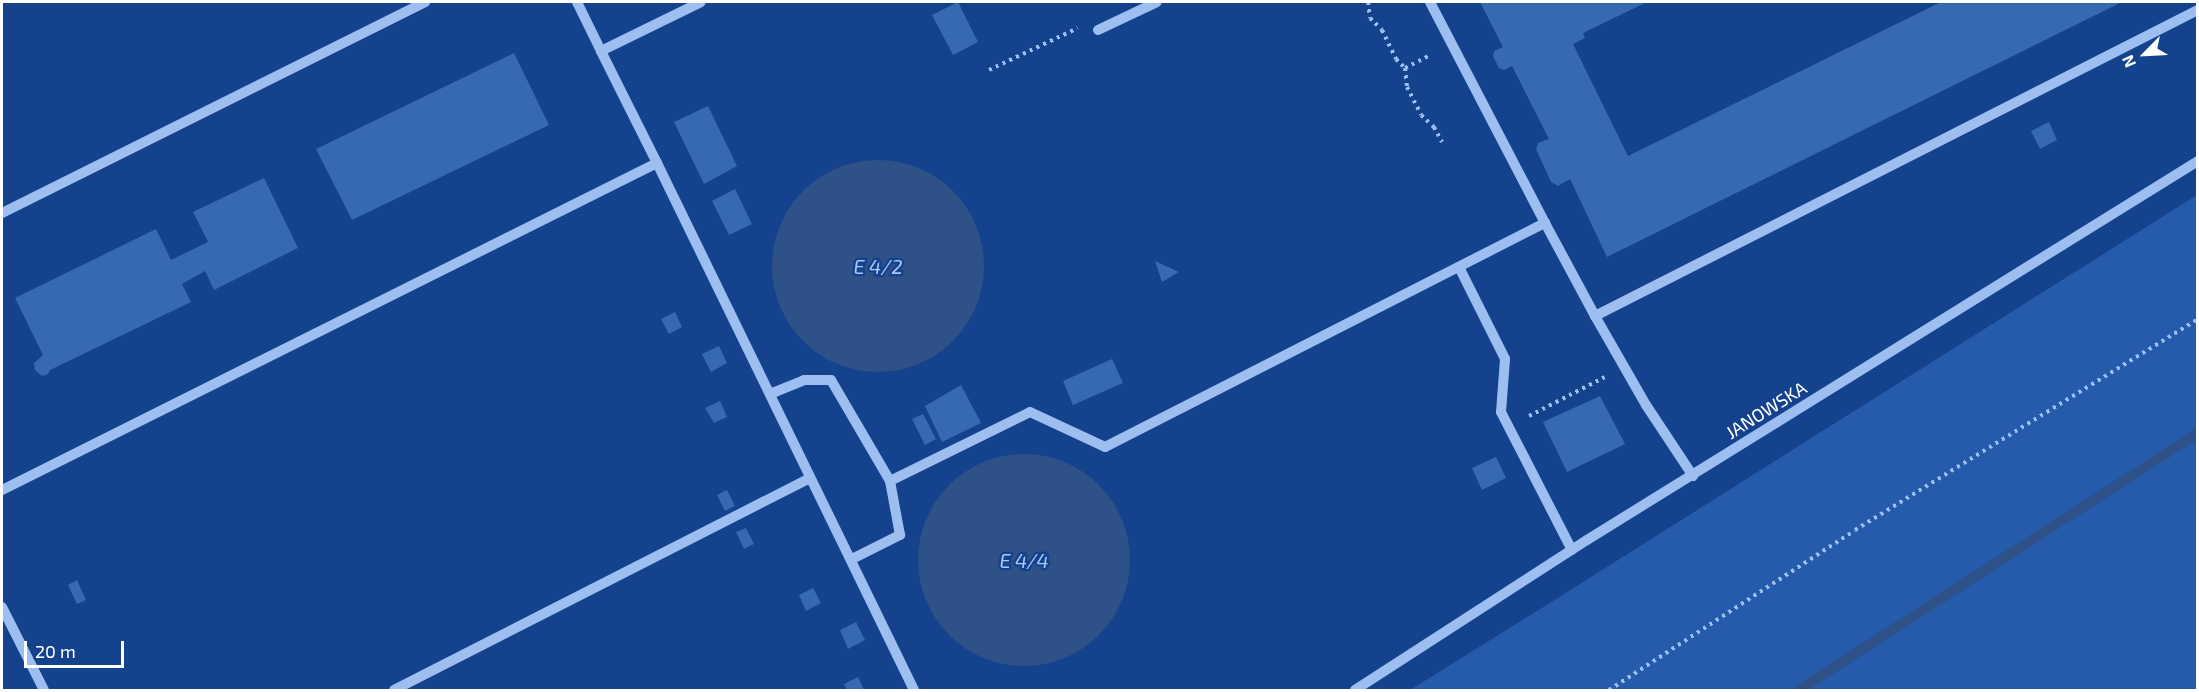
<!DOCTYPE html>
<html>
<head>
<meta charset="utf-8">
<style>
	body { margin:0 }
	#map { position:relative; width:2199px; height:692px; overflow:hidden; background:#14428c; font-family:"Exo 2",sans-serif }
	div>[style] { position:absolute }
	.green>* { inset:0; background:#265bab }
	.water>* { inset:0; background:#2e5188 }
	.round { border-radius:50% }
	.stream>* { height:10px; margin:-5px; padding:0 5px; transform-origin:5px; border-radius:5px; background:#2e5188 }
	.building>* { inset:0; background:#3769b3 }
	.path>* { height:4px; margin-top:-2px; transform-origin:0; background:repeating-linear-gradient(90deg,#9cbef0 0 3px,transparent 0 7.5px) }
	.minor>* { height:10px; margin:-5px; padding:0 5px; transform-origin:5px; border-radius:5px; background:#9cbef0 }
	span { translate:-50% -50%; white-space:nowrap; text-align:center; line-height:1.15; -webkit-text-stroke:4.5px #14428c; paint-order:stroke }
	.street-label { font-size:18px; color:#fff }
	.water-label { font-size:20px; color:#a8c8f8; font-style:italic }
	.frame { position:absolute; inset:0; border:3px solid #fff; pointer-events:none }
	.north { position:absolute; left:2115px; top:24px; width:60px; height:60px; -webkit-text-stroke:4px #14428c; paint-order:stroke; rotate:246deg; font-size:16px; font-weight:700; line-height:24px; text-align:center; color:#fff }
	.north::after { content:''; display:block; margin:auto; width:21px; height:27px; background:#fff; clip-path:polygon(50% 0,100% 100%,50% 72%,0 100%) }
	.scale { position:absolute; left:24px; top:641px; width:100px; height:27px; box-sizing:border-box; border:3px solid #fff; border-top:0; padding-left:8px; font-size:18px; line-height:21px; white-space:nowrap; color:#fff; -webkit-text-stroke:4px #14428c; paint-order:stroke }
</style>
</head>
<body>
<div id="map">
	<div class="green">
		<i style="clip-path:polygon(2197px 195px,2197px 690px,1410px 690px,1545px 606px)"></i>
	</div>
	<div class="water">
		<i class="round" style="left:772px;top:160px;width:212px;height:212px"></i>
		<i class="round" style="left:918px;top:454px;width:212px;height:212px"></i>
	</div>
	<div class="stream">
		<i style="left:1799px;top:690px;width:475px;rotate:-32.8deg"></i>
	</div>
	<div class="building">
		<i style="clip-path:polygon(958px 2px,978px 42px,953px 55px,932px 15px)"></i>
		<i style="clip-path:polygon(1480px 2px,1647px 2px,1583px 33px,1585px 38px,1573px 44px,1628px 156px,1941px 2px,2122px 2px,1607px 257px,1570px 179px,1558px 186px,1551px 182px,1536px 149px,1538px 143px,1549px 139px,1512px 66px,1504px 70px,1499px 68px,1493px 56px,1494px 51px,1503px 47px)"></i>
		<i style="clip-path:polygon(514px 53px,549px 125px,352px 220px,316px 149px)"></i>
		<i style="clip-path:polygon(708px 106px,737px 166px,704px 184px,674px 122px)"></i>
		<i style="clip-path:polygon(2049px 122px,2057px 140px,2040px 149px,2031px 131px)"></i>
		<i style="clip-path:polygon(264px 178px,298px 248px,214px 290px,205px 271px,182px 284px,191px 302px,50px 370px,48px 374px,42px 376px,35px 370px,34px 363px,43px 355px,15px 298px,156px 229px,171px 260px,208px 242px,193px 212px)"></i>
		<i style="clip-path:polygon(735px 189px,752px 224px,729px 235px,712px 201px)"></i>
		<i style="clip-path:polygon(1155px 261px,1179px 272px,1162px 282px)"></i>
		<i style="clip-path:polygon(675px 312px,682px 327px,669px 334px,661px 319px)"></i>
		<i style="clip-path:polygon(719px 346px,727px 363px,711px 372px,702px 354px)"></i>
		<i style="clip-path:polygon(1112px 359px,1123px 383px,1073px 405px,1063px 381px)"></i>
		<i style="clip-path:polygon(961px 385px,981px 423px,942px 442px,925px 406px)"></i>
		<i style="clip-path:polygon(1600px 396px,1625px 444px,1567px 472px,1543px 422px)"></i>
		<i style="clip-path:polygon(720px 401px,727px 417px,714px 423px,705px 408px)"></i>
		<i style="clip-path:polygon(923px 414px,936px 439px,925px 445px,912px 419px)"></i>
		<i style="clip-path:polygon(1496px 457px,1506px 478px,1482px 490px,1472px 468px)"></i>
		<i style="clip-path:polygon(727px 490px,735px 506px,725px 511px,717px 495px)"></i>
		<i style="clip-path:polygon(746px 528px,754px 544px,744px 549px,736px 532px)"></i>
		<i style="clip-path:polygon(77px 580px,86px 600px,77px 604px,68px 585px)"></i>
		<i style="clip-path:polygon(813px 588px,821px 603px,806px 611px,799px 595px)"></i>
		<i style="clip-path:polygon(856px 622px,865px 640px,848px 649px,840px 630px)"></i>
		<i style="clip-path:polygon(858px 677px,864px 690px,847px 690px,844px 684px)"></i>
	</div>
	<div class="path">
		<i style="left:1368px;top:2px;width:16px;rotate:83deg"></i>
		<i style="left:1370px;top:18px;width:17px;rotate:45deg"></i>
		<i style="left:1382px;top:30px;width:32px;rotate:64deg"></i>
		<i style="left:1396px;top:59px;width:13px;rotate:45deg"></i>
		<i style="left:1405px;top:68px;width:19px;rotate:84deg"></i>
		<i style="left:1407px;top:87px;width:31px;rotate:63deg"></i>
		<i style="left:1421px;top:115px;width:18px;rotate:43deg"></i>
		<i style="left:1434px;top:127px;width:17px;rotate:62deg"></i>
		<i style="left:1405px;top:68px;width:29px;rotate:-27deg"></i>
		<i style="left:989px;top:70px;width:98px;rotate:-25.3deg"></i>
		<i style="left:1529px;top:416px;width:85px;rotate:-27.2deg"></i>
		<i style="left:1609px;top:690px;width:293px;rotate:-33deg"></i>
		<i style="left:1855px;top:530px;width:403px;rotate:-31.6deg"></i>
	</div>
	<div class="minor">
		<i style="left:577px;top:2px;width:55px;rotate:63.9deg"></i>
		<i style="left:1098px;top:30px;width:65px;rotate:-25.4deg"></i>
		<i style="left:657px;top:163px;width:125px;rotate:-116.6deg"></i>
		<i style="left:601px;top:51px;width:111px;rotate:-26.1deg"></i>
		<i style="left:2px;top:213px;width:473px;rotate:-26.5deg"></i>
		<i style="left:1545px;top:223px;width:106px;rotate:61.7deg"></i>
		<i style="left:1459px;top:267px;width:103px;rotate:63.4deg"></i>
		<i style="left:1505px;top:359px;width:53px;rotate:94.3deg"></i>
		<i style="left:1501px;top:412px;width:155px;rotate:62.8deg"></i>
		<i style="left:770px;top:394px;width:37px;rotate:-22deg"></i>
		<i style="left:804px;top:380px;width:27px"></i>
		<i style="left:831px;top:380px;width:117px;rotate:59.7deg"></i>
		<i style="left:1693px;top:476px;width:85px;rotate:-123.5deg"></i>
		<i style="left:1646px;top:405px;width:103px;rotate:-119.8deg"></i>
		<i style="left:1595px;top:316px;width:676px;rotate:-26.91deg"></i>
		<i style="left:2px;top:490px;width:732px;rotate:-26.53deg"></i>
		<i style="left:657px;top:163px;width:586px;rotate:64deg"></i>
		<i style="left:852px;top:559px;width:54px;rotate:-26.6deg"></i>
		<i style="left:900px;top:535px;width:55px;rotate:-100.5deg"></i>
		<i style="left:890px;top:481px;width:156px;rotate:-26.2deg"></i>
		<i style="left:1030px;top:412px;width:83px;rotate:25deg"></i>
		<i style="left:1105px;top:447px;width:494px;rotate:-27deg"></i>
		<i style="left:1545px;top:223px;width:249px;rotate:-117.5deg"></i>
		<i style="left:2px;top:607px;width:93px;rotate:63.2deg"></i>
		<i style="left:394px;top:690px;width:467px;rotate:-27deg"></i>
		<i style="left:1355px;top:690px;width:276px;rotate:-32.9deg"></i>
		<i style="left:1587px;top:540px;width:719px;rotate:-31.81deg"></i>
	</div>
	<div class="street-label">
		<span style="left:1766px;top:410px;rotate:-32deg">JANOWSKA</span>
	</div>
	<div class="water-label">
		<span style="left:878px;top:266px">E 4/2</span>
		<span style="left:1024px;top:560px">E 4/4</span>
	</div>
	<div class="frame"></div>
	<div class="north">N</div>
	<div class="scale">20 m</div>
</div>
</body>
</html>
